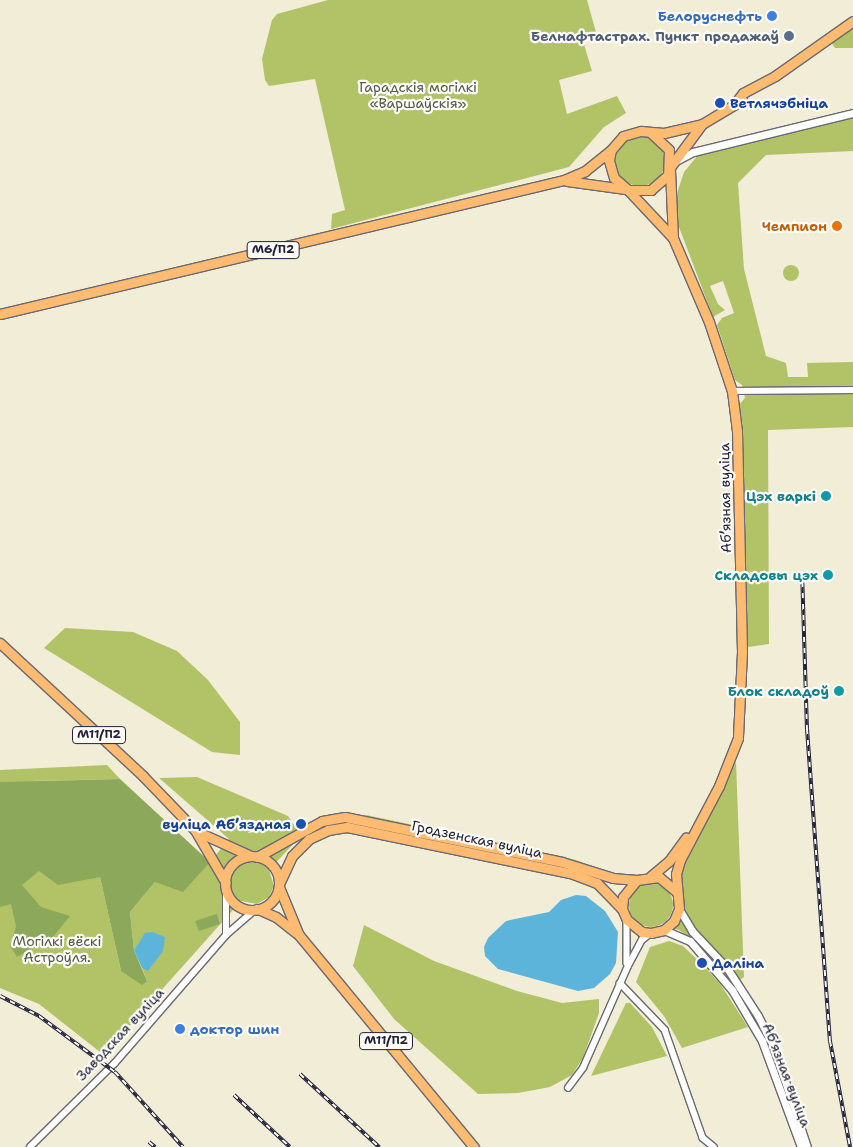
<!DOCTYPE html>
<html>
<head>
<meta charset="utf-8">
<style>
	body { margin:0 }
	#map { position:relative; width:853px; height:1147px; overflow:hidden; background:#f1edd7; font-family:"Shantell Sans",sans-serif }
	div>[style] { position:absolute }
	.green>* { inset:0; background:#b1c366 }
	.round { border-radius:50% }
	.forest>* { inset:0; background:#8ca95b }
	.water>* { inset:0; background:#5db4da }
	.roads { filter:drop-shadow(1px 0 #6a6972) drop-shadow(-1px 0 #6a6972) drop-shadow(0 1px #6a6972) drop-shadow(0 -1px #6a6972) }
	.minor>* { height:5.5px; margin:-2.75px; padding:0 2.75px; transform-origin:2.75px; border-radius:2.75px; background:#fff }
	.tertiary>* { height:7px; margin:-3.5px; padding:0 3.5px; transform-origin:3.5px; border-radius:3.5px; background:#fff }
	.primary>* { height:9px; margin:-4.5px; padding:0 4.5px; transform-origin:4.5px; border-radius:4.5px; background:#ffbb71 }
	.trunk>* { height:9px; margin:-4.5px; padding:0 4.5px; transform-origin:4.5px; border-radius:4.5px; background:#ffbb71 }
	.trunk>.ring { margin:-4.5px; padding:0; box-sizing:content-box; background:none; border:9px solid #ffbb71; border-radius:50% }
	.rail>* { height:4px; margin-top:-2px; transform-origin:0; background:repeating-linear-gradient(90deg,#fdfcf7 0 5.5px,#22223b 0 11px); box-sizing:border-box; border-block:1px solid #22223b }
	.dots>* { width:14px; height:14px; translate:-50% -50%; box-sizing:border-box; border:2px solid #fdfcf7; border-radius:50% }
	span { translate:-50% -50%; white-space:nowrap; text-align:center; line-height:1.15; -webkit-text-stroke:4.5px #fdfcf7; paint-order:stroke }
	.shield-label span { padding:1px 4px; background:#fdfcf7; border:1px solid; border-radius:4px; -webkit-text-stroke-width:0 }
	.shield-label { font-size:12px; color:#22223b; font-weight:700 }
	.shop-label { font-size:14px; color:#366cbe; font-weight:700 }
	.right { translate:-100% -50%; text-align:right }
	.left { translate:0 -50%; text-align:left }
	.service-label { font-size:14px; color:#4e5e75; font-weight:700 }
	.park-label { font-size:14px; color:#545a4a }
	.transit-label { font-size:14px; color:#164399; font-weight:700 }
	.food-label { font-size:14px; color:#c56008; font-weight:700 }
	.culture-label { font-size:14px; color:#0d838f; font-weight:700 }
	.street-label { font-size:14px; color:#22223b }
</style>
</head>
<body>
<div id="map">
	<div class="green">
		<i style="clip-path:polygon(328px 0,587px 0,597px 36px,583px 41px,592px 71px,559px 80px,567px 114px,617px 96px,626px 113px,604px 127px,569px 167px,331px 229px,332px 214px,345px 210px,315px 79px,269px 86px,265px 80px,262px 59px,272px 20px,277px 14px)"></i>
		<i style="clip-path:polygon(853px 26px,853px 48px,835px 48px,831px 42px)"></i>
		<i style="clip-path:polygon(853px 115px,853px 151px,766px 155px,738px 183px,744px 269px,766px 356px,786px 363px,788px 377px,808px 377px,807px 363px,853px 362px,853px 427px,768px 430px,769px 644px,748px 647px,743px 427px,739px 405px,745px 398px,742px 385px,735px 380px,717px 325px,722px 318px,734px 313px,723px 281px,710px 286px,718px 304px,725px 310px,713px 317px,676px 219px,677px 193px,684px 172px,698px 155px)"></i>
		<i class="round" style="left:615px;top:136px;width:50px;height:50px"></i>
		<i class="round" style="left:783px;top:265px;width:16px;height:16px"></i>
		<i style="clip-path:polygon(65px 628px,133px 632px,177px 651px,208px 680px,240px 722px,240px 755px,212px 752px,44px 648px)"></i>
		<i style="clip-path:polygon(736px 762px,744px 977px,740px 980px,685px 915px,679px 882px,686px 855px)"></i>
		<i style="clip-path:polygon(107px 765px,120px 779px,33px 781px,100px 877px,121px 971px,147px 981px,142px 968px,149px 970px,146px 933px,134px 950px,130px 912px,155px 882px,210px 862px,229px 839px,159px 778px,197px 777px,288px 816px,298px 831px,296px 841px,269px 870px,274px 886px,269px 897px,257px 904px,241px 901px,124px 1032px,100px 1052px,39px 1004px,0 988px,0 770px)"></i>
		<i style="clip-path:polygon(366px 815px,528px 849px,576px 860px,600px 869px,529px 851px,381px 821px,364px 816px)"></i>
		<i class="round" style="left:629px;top:883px;width:44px;height:44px"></i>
		<i style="clip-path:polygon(679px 918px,690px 935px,725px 971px,737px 990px,696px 942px,679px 930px,671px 928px)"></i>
		<i style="clip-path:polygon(364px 925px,434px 961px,517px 991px,562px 1003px,599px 999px,599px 1013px,583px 1058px,572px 1075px,550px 1087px,518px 1093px,478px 1094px,394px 1019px,353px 966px)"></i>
		<i style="clip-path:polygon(669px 941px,683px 946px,705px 967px,721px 985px,748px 1027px,682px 1048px,664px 1016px,636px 982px,650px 947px)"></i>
		<i style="clip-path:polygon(626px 1003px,630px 1003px,652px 1027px,667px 1056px,591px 1076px)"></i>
	</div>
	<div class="forest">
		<i style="clip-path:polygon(120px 779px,210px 862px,183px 892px,155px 882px,130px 912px,134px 950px,147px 981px,142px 985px,121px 971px,100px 877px,58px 885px,39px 871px,22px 885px,41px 907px,70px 916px,53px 937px,17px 957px,10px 946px,16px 926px,11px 904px,0 907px,0 782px)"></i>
		<i style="clip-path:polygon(217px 914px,220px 924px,199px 931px,195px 921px)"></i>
	</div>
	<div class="water">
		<i style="clip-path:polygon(576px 895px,586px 896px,605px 911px,618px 932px,616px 963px,610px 974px,594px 988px,578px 991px,498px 969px,485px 956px,484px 947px,488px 938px,506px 921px,549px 912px,561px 900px)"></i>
		<i style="clip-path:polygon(152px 932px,165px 937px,163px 951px,148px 971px,142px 968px,134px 950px,145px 933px)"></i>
	</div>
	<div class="roads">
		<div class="minor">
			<i style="left:732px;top:391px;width:121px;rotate:-0.5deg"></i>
			<i style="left:627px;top:920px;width:43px;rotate:90deg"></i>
			<i style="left:226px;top:935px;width:47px;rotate:-90deg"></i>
			<i style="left:620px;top:983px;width:65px;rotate:46.2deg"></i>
			<i style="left:665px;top:1030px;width:114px;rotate:70.6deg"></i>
			<i style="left:703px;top:1138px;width:14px;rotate:39deg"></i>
			<i style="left:568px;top:1088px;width:25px;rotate:-53deg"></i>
			<i style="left:583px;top:1068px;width:111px;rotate:-66.2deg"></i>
			<i style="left:628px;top:966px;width:30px;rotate:-62deg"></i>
			<i style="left:642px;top:940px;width:11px;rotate:-38deg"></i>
			<i style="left:30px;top:1147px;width:118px;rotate:-44.7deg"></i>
			<i style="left:114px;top:1064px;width:171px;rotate:-49deg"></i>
			<i style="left:226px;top:935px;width:40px;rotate:-41deg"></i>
		</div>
		<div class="tertiary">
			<i style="left:678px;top:160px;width:17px;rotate:-28deg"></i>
			<i style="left:693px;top:152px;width:165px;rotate:-13.7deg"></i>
			<i style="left:679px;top:909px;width:26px;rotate:59deg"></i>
			<i style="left:692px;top:931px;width:51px;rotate:46.6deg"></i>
			<i style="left:727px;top:968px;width:57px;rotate:57.1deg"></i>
			<i style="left:758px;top:1016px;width:33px;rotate:63deg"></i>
			<i style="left:773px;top:1045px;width:108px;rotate:71.6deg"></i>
			<i style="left:664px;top:930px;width:28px;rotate:23deg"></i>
			<i style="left:690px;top:941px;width:65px;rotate:49.4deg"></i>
			<i style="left:732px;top:990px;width:59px;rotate:59.5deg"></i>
			<i style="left:762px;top:1041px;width:113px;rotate:69.8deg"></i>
		</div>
		<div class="primary">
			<i style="left:736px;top:102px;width:11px;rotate:-52deg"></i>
			<i style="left:743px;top:93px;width:36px;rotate:-28deg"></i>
			<i style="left:775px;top:76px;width:95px;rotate:-35.2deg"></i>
			<i style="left:650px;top:132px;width:26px;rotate:43deg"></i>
			<i style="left:669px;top:150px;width:25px;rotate:92deg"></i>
			<i style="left:668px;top:175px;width:23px;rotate:139deg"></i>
			<i style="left:651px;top:190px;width:23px;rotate:180deg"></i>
			<i style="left:628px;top:190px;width:18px;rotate:-139deg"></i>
			<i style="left:614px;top:178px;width:19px;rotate:-106deg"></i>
			<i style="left:609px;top:160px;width:10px;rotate:-79deg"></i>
			<i style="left:611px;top:150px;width:18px;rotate:-49deg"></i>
			<i style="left:623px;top:136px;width:19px;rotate:-16deg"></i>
			<i style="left:641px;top:131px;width:23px;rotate:5deg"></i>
			<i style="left:664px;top:133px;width:39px;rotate:-13deg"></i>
			<i style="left:671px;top:166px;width:52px;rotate:-53.6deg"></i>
			<i style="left:702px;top:124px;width:47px;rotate:-31deg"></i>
			<i style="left:670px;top:170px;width:68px;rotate:87.5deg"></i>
			<i style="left:673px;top:238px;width:91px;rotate:66.8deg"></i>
			<i style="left:709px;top:322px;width:73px;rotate:71.6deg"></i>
			<i style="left:732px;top:391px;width:40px;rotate:82.9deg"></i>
			<i style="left:737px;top:431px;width:221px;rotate:88.7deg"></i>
			<i style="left:742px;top:652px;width:86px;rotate:92.7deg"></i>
			<i style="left:738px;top:738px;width:52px;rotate:111.6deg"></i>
			<i style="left:719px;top:786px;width:84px;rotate:117.8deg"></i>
			<i style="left:680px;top:860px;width:15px;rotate:106deg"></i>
			<i style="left:676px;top:874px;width:35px;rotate:85deg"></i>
			<i style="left:679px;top:909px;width:13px;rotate:113deg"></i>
			<i style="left:674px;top:921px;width:13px;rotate:138deg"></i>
			<i style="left:664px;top:930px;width:13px;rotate:167deg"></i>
			<i style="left:651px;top:933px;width:9px;rotate:-174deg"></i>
			<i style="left:642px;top:932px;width:19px;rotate:-141deg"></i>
			<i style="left:627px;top:920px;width:12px;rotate:-114deg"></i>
			<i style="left:622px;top:909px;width:12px;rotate:-85deg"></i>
			<i style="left:623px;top:897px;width:22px;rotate:-51deg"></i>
			<i style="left:637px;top:880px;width:22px;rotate:-8deg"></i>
			<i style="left:659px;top:877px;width:23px;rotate:40deg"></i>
			<i style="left:567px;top:181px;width:59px;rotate:7.9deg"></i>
			<i style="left:628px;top:190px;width:66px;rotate:46.8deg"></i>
			<i style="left:0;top:314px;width:580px;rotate:-13.37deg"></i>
			<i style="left:564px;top:180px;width:23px;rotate:-23deg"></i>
			<i style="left:585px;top:171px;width:33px;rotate:-39deg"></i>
			<i style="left:257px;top:857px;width:74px;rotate:-29deg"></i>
			<i style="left:322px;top:821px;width:23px;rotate:-10deg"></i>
			<i style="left:345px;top:817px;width:222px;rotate:11.7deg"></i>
			<i style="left:562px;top:862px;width:53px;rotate:17.4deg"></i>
			<i style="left:613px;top:878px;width:24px;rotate:5deg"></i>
			<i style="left:651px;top:876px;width:23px;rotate:-40deg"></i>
			<i style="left:669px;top:861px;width:29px;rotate:-54deg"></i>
			<i style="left:279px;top:884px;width:31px;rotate:-65deg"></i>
			<i style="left:292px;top:856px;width:24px;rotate:-45deg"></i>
			<i style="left:309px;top:839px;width:21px;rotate:-25deg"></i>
			<i style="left:328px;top:830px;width:19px;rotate:-9deg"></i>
			<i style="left:347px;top:827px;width:231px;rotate:11.7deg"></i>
			<i style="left:573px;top:874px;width:26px;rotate:21deg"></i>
			<i style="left:597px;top:883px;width:36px;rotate:46deg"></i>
		</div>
		<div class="trunk">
			<i style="left:0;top:643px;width:195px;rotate:42.9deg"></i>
			<i style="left:143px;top:776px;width:75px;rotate:46.1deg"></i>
			<i style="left:195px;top:830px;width:61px;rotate:59.7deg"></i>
			<i style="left:196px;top:831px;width:60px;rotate:24.4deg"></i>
			<i class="ring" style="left:225px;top:856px;width:45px;height:45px"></i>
			<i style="left:279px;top:887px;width:50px;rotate:67.6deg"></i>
			<i style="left:258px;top:909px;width:20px;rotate:24deg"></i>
			<i style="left:276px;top:917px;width:29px;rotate:38deg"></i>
			<i style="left:299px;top:935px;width:275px;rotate:50.5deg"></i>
		</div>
	</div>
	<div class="rail">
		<i style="left:802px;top:571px;width:158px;rotate:88.2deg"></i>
		<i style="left:807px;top:729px;width:313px;rotate:85.8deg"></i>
		<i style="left:830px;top:1041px;width:108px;rotate:79.3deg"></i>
		<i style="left:0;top:996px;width:44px;rotate:27.1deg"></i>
		<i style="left:39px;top:1016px;width:94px;rotate:36.4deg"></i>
		<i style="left:115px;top:1072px;width:101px;rotate:47.8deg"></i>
		<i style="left:300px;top:1074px;width:108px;rotate:42.7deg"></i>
		<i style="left:234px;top:1095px;width:76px;rotate:42.9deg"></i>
		<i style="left:149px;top:1142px;width:8px;rotate:40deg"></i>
	</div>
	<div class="dots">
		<i style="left:772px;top:16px;background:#3f7fe0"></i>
		<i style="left:789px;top:36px;background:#5c6f8a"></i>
		<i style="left:720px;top:103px;background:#1a4fb4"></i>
		<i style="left:837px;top:226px;background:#e8710a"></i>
		<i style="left:826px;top:496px;background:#0f9aa8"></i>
		<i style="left:828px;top:575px;background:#0f9aa8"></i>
		<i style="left:839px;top:691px;background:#0f9aa8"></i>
		<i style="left:301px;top:824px;background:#1a4fb4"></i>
		<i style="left:702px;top:963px;background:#1a4fb4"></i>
		<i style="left:180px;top:1029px;background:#3f7fe0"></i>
	</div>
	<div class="shield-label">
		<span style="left:273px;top:250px">М6/П2</span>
		<span style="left:99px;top:735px">М11/П2</span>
		<span style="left:386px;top:1041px">М11/П2</span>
	</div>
	<div class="shop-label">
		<span class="right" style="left:762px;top:16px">Белоруснефть</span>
		<span class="left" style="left:190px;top:1029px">доктор шин</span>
	</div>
	<div class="service-label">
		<span class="right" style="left:779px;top:36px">Белнафтастрах. Пункт продажаў</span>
	</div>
	<div class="park-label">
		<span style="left:418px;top:95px">Гарадскія могілкі<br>«Варшаўскія»</span>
		<span style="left:57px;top:949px">Могілкі вёскі<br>Астроўля.</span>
	</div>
	<div class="transit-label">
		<span class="left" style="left:730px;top:103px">Ветлячэбніца</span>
		<span class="right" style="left:291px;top:824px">вуліца Абʼяздная</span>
		<span class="left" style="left:712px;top:963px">Даліна</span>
	</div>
	<div class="food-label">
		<span class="right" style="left:827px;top:226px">Чемпион</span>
	</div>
	<div class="culture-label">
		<span class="right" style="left:816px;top:496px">Цэх варкі</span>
		<span class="right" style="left:818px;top:575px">Складовы цэх</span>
		<span class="right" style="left:829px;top:691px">Блок складоў</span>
	</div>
	<div class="street-label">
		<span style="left:725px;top:498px;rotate:-91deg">Абʼязная вуліца</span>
		<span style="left:477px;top:839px;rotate:12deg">Гродзенская вуліца</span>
		<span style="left:120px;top:1034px;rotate:-47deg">Заводская вуліца</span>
		<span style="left:787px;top:1075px;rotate:69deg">Абʼязная вуліца</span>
	</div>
</div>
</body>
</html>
